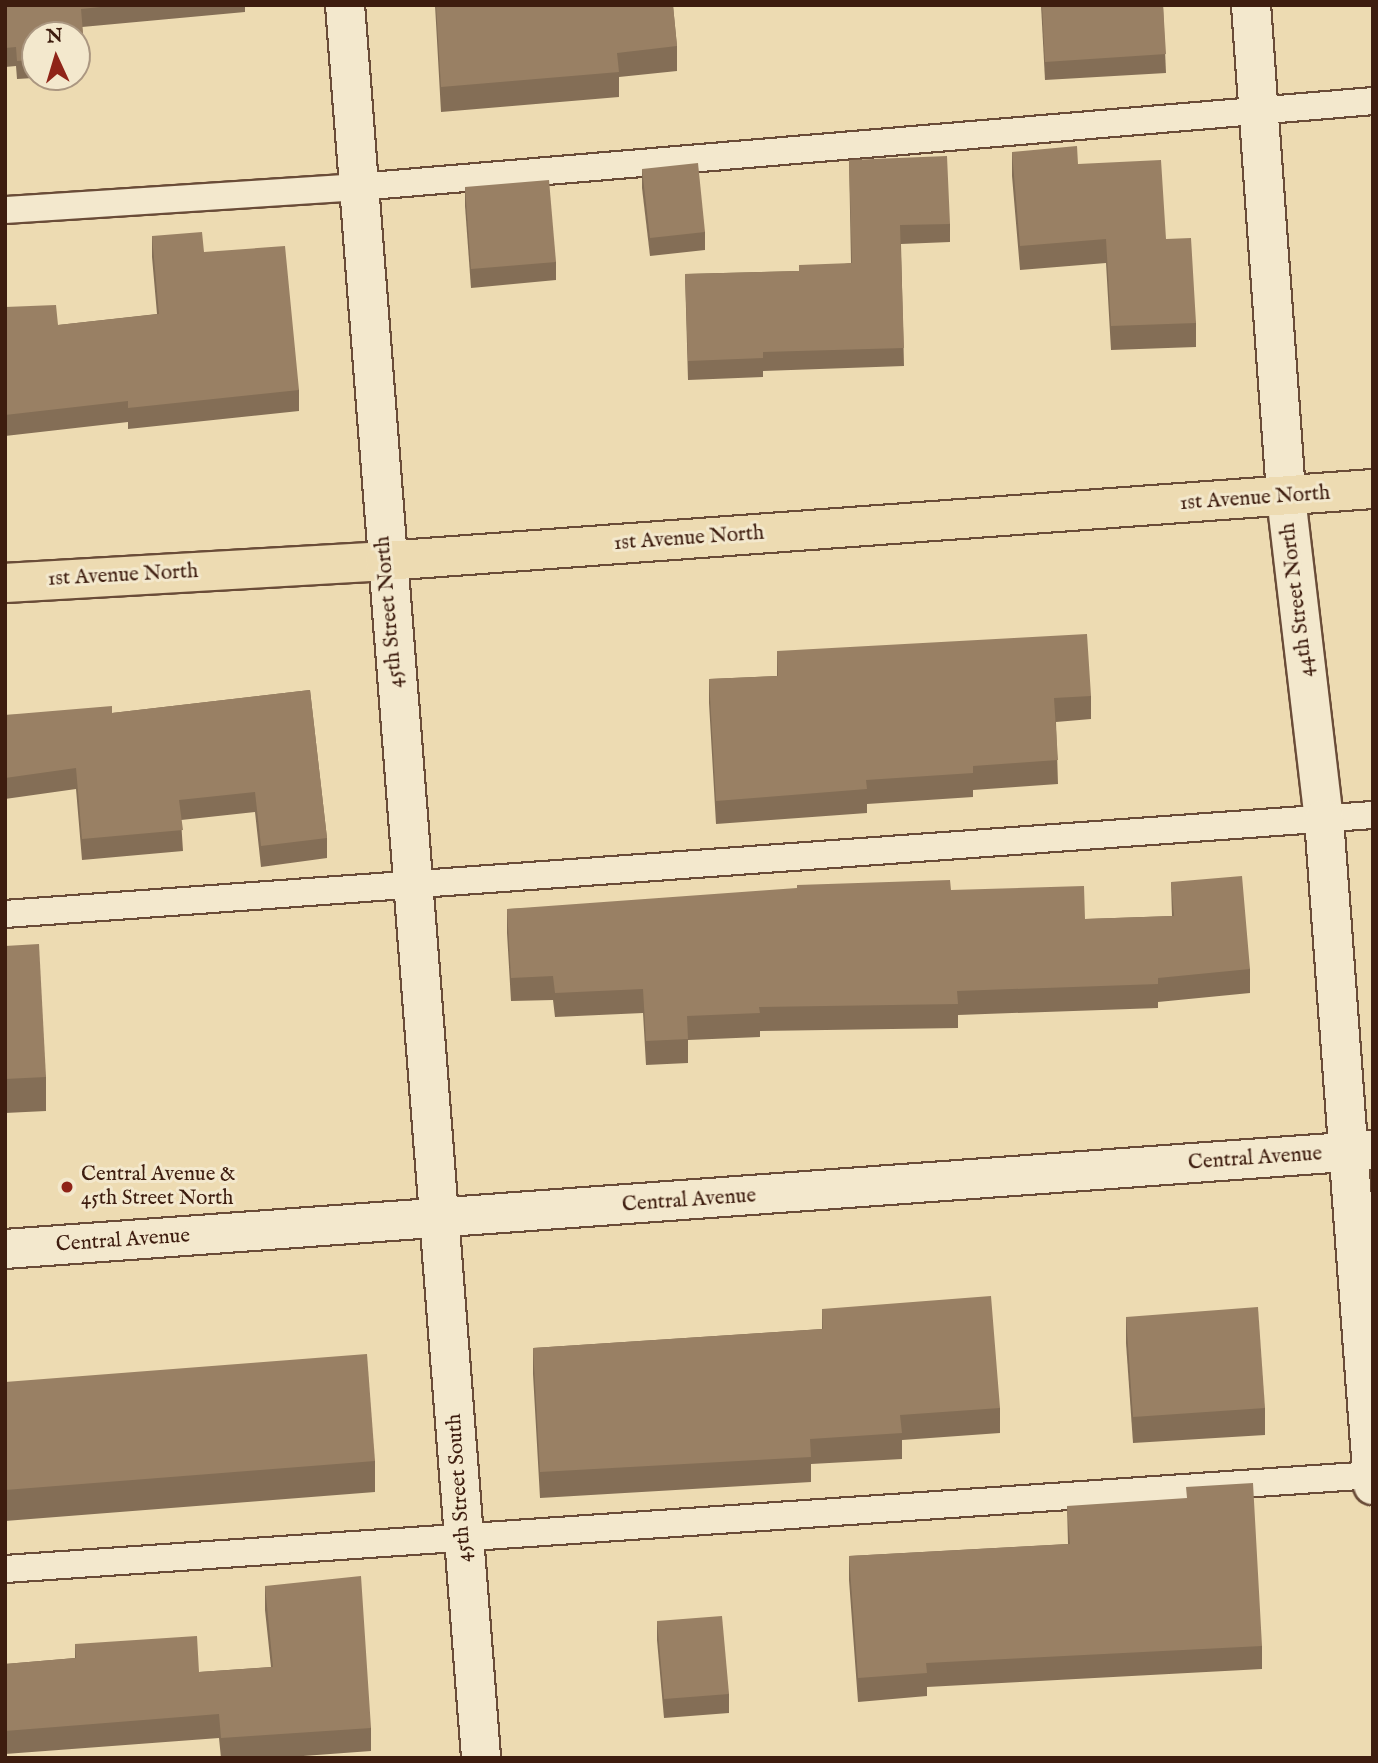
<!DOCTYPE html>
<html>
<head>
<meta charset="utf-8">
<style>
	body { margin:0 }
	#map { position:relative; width:1378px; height:1763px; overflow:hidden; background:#eddbb2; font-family:"IM FELL English",serif }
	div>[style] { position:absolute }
	.roads { filter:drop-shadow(2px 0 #6a4c38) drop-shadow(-2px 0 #6a4c38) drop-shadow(0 2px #6a4c38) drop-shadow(0 -2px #6a4c38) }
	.service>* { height:26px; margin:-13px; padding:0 13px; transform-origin:13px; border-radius:13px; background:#f3e8cd }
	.minor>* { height:38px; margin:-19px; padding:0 19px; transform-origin:19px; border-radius:19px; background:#f3e8cd }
	.secondary>* { height:38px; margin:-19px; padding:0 19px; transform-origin:19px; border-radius:19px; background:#f3e8cd }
	.primary>* { height:38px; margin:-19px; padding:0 19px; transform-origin:19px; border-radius:19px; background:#eddbb2 }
	.wall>* { inset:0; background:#846e56 }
	.building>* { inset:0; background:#998064 }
	.dots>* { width:19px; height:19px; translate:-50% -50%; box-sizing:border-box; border:4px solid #f3e8cd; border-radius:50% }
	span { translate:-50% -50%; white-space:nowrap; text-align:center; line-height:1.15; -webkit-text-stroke:6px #f3e8cd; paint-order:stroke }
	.street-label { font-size:21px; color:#3e1d0f }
	.poi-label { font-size:21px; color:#3e1d0f }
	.left { translate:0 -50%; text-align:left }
	.frame { position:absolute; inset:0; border:7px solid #3e1d0f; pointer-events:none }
	.north { position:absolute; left:21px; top:21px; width:70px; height:70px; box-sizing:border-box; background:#f3e8cd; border:2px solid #ab9781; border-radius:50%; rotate:356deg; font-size:19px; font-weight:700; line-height:28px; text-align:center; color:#3e1d0f }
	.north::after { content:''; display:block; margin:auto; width:24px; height:32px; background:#8f2418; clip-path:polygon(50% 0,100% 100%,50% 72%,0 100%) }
</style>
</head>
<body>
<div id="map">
	<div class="roads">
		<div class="service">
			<i style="left:5px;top:210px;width:354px;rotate:-3.7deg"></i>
			<i style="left:358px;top:187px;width:1019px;rotate:-4.84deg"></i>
			<i style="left:5px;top:914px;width:1372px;rotate:-4.14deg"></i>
			<i style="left:5px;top:1569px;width:1371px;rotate:-3.93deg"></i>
		</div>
		<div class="minor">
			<i style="left:345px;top:5px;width:1758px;rotate:85.56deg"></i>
			<i style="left:1251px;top:5px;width:493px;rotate:85.9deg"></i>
			<i style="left:1286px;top:497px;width:324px;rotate:83.3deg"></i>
			<i style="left:1324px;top:819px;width:668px;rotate:85.79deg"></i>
		</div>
		<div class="secondary">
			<i style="left:5px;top:1249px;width:1372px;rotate:-4.14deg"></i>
		</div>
		<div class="primary">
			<i style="left:5px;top:583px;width:381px;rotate:-3.3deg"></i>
			<i style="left:385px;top:561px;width:991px;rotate:-4.17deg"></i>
		</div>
	</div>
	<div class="wall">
		<i style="clip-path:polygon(5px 5px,245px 5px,245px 12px,82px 27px,85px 56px,85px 75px,77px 75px,77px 35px,35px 35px,35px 77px,50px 77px,17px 79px,16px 66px,5px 67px)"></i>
		<i style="clip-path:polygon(435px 5px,685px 5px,673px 6px,677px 46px,677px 71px,619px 77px,619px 97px,441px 112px)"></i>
		<i style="clip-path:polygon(1041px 5px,1163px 5px,1166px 73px,1045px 80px)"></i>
		<i style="clip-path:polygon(1371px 115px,1373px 115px,1373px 167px,1371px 142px)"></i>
		<i style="clip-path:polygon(1012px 152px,1078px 164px,1166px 239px,1196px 323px,1196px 347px,1111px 350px,1106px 263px,1020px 270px,1012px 176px)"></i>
		<i style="clip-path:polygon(849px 160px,950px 224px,950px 242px,901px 244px,904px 366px,763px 371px,763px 377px,688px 380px,685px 274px,799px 271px,851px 263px)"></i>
		<i style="clip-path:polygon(642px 169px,705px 232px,705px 250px,650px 256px,642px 188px)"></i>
		<i style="clip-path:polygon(465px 187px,556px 262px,556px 280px,471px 288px,465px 206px)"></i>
		<i style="clip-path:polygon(152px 236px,204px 252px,299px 390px,299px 411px,128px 429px,128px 422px,5px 436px,5px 307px,58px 325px,157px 314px,152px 257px)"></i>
		<i style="clip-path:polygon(777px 651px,1091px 696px,1091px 719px,1056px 722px,1058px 784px,973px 790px,973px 797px,867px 804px,867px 813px,716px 824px,709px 703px,709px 679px,777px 676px)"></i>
		<i style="clip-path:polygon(310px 690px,327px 838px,327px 858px,261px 867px,255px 812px,181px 820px,183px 851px,82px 860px,76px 789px,5px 799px,5px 715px,112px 713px)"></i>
		<i style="clip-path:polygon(1171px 882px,1250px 969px,1250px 993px,1158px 1002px,1158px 1008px,958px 1015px,958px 1028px,760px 1031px,760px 1037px,688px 1040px,688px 1063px,646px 1065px,643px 1013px,555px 1017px,553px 1000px,511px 1001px,507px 933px,507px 909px,951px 890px,1085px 919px,1172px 916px)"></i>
		<i style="clip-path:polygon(5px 946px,46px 1077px,46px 1111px,5px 1113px)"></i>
		<i style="clip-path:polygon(822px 1309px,1000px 1408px,1000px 1433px,902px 1440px,902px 1459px,811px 1464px,811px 1482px,540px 1498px,533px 1374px,533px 1348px,822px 1329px)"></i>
		<i style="clip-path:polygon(1126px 1317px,1265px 1408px,1265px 1435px,1133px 1443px,1126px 1343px)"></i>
		<i style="clip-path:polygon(5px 1382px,375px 1461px,375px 1492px,5px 1521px)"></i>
		<i style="clip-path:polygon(1067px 1506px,1262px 1646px,1262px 1669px,927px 1687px,927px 1696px,858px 1702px,849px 1580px,849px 1556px,1068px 1544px)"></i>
		<i style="clip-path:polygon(265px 1586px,371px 1728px,371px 1751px,276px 1758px,221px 1758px,219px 1738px,5px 1754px,5px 1664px,75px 1658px,75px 1644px,199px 1672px,271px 1667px,265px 1610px)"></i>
		<i style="clip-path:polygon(657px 1621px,729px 1694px,729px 1713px,664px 1718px,657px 1640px)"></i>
	</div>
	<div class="building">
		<i style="clip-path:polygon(5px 5px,120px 5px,81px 9px,85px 56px,77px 57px,77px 35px,35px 35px,35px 60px,17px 61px,16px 47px,5px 48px)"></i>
		<i style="clip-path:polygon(436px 5px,673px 5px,677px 46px,617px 53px,619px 72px,441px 87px)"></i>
		<i style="clip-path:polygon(1042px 5px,1163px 5px,1166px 54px,1045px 62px)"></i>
		<i style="clip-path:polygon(1371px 115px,1373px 115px,1373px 140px)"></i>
		<i style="clip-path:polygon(1077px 146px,1078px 164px,1161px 160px,1166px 239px,1191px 238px,1196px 323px,1111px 326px,1106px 239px,1020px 246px,1012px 152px)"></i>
		<i style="clip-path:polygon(947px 156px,950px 224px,900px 225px,904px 348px,763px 352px,763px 358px,688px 361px,685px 274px,799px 271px,799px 265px,852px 263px,849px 160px)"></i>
		<i style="clip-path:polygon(698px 163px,705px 232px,650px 238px,642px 169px)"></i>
		<i style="clip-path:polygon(549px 180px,556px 262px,471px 269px,465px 187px)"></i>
		<i style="clip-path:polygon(202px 232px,204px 252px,285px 246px,299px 390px,128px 408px,128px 401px,5px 415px,5px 307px,56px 305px,58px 325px,159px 314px,152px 236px)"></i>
		<i style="clip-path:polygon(1087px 634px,1091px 696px,1054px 698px,1058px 760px,973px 766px,973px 773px,866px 780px,867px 789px,716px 801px,709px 679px,778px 676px,777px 651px)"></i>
		<i style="clip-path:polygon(310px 690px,327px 838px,261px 846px,255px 792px,179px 800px,183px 830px,82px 839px,76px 768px,5px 778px,5px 715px,112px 706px,112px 713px)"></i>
		<i style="clip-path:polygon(1242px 876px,1250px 969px,1158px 978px,1158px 984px,957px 991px,958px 1004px,759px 1007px,760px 1013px,687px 1016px,688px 1039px,646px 1041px,643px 989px,555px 993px,553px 976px,511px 978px,507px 909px,797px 888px,797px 885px,950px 880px,951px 890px,1084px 886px,1085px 919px,1174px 916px,1171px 882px)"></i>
		<i style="clip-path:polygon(39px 944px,46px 1077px,5px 1079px,5px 946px)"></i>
		<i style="clip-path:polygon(991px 1296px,1000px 1408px,900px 1415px,902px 1433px,810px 1439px,811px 1457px,540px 1472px,533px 1348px,823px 1329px,822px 1309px)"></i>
		<i style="clip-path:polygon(1258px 1307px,1265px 1408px,1133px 1417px,1126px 1317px)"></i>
		<i style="clip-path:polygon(367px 1354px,375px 1461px,5px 1490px,5px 1382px)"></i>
		<i style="clip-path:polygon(1253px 1483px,1262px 1646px,926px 1663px,927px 1673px,858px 1678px,849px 1556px,1070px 1544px,1067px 1506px,1187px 1498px,1186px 1487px)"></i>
		<i style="clip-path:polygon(361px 1576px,371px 1728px,221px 1738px,219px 1714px,5px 1731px,5px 1664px,76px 1658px,75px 1644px,197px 1636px,199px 1672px,273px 1667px,265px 1586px)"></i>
		<i style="clip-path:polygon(722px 1616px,729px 1694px,664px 1699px,657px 1621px)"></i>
	</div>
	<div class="dots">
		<i style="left:67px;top:1187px;background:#8f2418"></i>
	</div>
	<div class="street-label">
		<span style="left:1255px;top:499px;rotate:-4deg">1st Avenue North</span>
		<span style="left:689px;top:539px;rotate:-4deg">1st Avenue North</span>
		<span style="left:123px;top:576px;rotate:-3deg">1st Avenue North</span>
		<span style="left:1298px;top:600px;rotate:-97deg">44th Street North</span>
		<span style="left:390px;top:612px;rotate:-95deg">45th Street North</span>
		<span style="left:1255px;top:1159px;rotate:-4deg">Central Avenue</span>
		<span style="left:689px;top:1201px;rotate:-4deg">Central Avenue</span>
		<span style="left:123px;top:1241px;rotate:-4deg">Central Avenue</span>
		<span style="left:460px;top:1488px;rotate:-94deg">45th Street South</span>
	</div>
	<div class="poi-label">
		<span class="left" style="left:81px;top:1187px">Central Avenue &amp;<br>45th Street North</span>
	</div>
	<div class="frame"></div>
	<div class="north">N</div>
</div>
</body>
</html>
